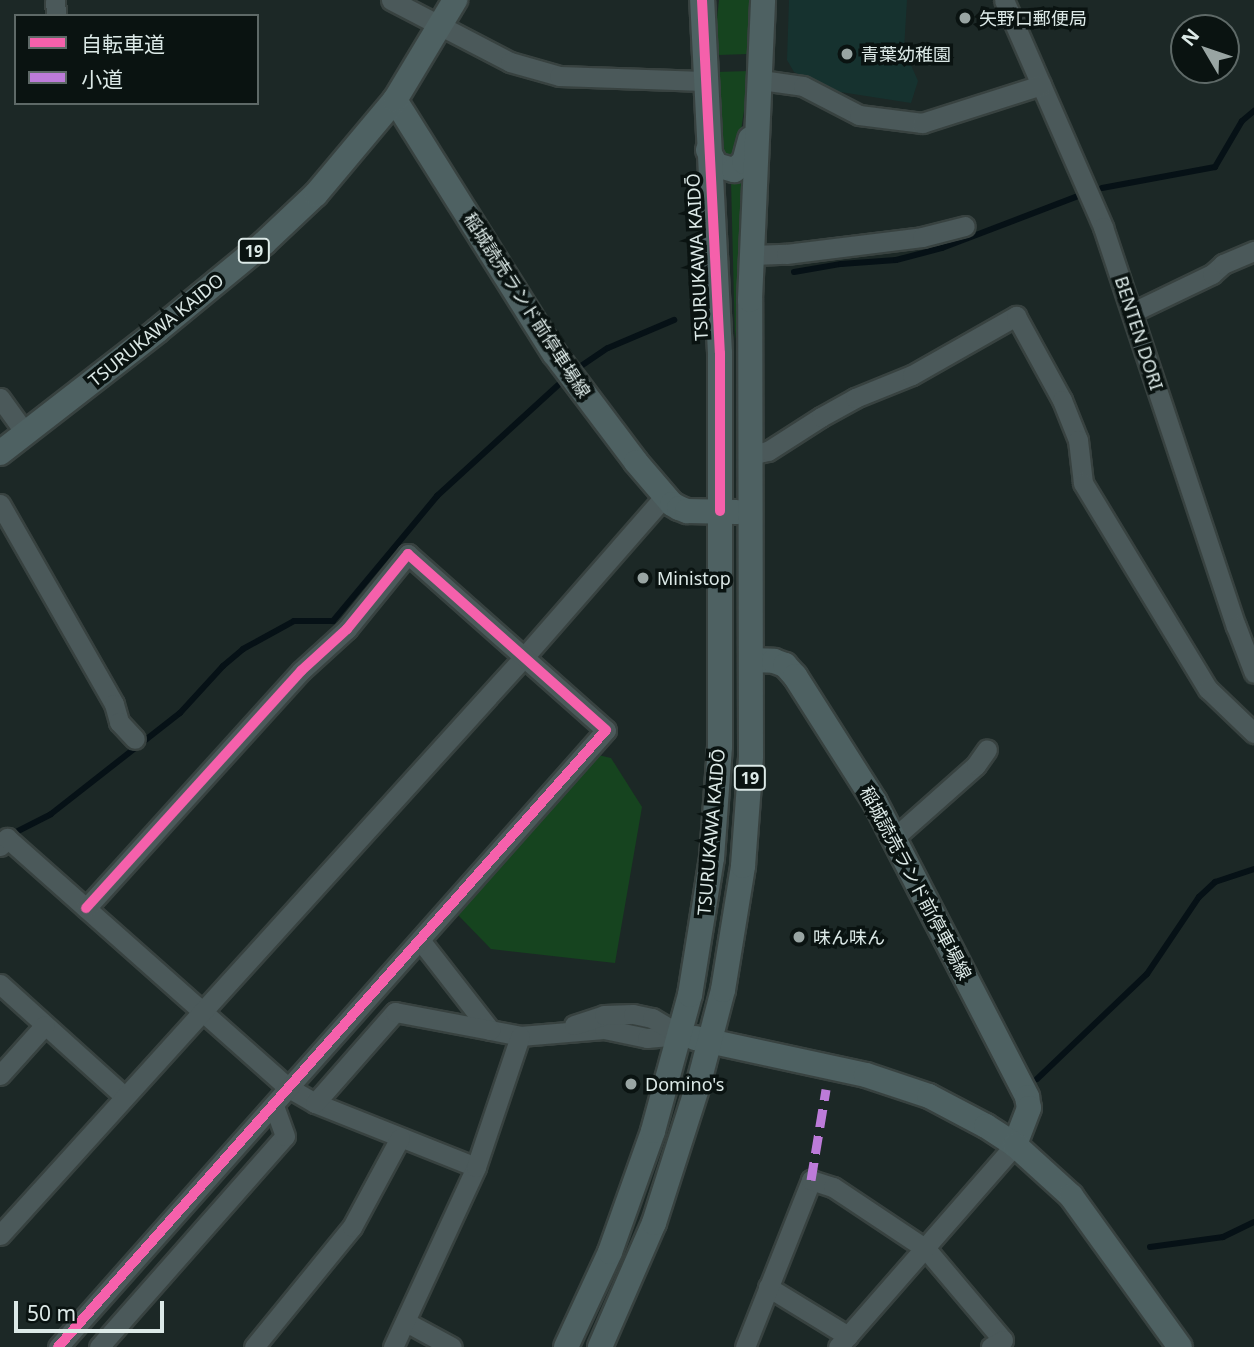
<!DOCTYPE html>
<html>
<head>
<meta charset="utf-8">
<style>
	body { margin:0 }
	#map { position:relative; width:1254px; height:1347px; overflow:hidden; background:#1c2826; font-family:"Noto Sans","Noto Sans JP",sans-serif }
	div>[style] { position:absolute }
	.built>* { inset:0; background:#16322f }
	.green>* { inset:0; background:#16441f }
	.stream>* { height:6px; margin:-3px; padding:0 3px; transform-origin:3px; border-radius:3px; background:#061116 }
	.roads { filter:drop-shadow(2px 0 #384240) drop-shadow(-2px 0 #384240) drop-shadow(0 2px #384240) drop-shadow(0 -2px #384240) }
	.minor>* { height:19px; margin:-9.5px; padding:0 9.5px; transform-origin:9.5px; border-radius:9.5px; background:#4b595a }
	.major>* { height:24px; margin:-12px; padding:0 12px; transform-origin:12px; border-radius:12px; background:#4e6162 }
	.quiet>* { height:9px; margin-top:-4.5px; transform-origin:0; background:repeating-linear-gradient(90deg,#bd7bd9 0 18px,transparent 0 27px) }
	.cycleway>* { height:10px; margin:-5px; padding:0 5px; transform-origin:5px; border-radius:5px; background:#f560ab }
	.dots>* { width:19px; height:19px; translate:-50% -50%; box-sizing:border-box; border:4px solid #0a1311; border-radius:50% }
	span { translate:-50% -50%; white-space:nowrap; text-align:center; line-height:1.15; -webkit-text-stroke:7px #0a1311; paint-order:stroke }
	.shield-label span { padding:2px 5px; background:#0a1311; border:2px solid; border-radius:5px; -webkit-text-stroke-width:0 }
	.shield-label { font-size:16px; color:#dce9e7; font-weight:700 }
	.poi-label { font-size:18px; color:#dce9e7 }
	.left { translate:0 -50%; text-align:left }
	.street-label { font-size:18px; color:#dce9e7 }
	.legend { position:absolute; left:14px; top:14px; width:245px; height:91px; box-sizing:border-box; background:#0a1311; border:2px solid #5e6967; margin:0; padding:9px 12px; list-style:none; font-size:21px; color:#dce9e7 }
	.legend li { display:flex; align-items:center; gap:14px; height:35px }
	.legend b { width:35px; border:2px solid #5e6967 }
	.north { position:absolute; left:1170px; top:14px; width:70px; height:70px; box-sizing:border-box; background:#0a1311; border:2px solid #5e6967; border-radius:50%; rotate:309deg; font-size:19px; font-weight:700; line-height:28px; text-align:center; color:#dce9e7 }
	.north::after { content:''; display:block; margin:auto; width:24px; height:32px; background:#99a5a3; clip-path:polygon(50% 0,100% 100%,50% 72%,0 100%) }
	.scale { position:absolute; left:14px; top:1301px; width:150px; height:32px; box-sizing:border-box; border:4px solid #dce9e7; border-top:0; padding-left:9px; font-size:21px; line-height:24px; white-space:nowrap; color:#dce9e7; -webkit-text-stroke:5px #0a1311; paint-order:stroke }
</style>
</head>
<body>
<div id="map">
	<div class="built">
		<i style="clip-path:polygon(789px 0,907px 0,904px 49px,918px 81px,911px 103px,834px 91px,794px 72px,787px 60px)"></i>
	</div>
	<div class="green">
		<i style="clip-path:polygon(719px 0,753px 0,751px 51px,748px 54px,718px 55px,714px 46px)"></i>
		<i style="clip-path:polygon(750px 71px,737px 157px,725px 159px,720px 148px,716px 72px)"></i>
		<i style="clip-path:polygon(745px 175px,741px 281px,735px 340px,731px 180px)"></i>
		<i style="clip-path:polygon(598px 755px,611px 758px,642px 807px,615px 963px,491px 949px,458px 915px)"></i>
	</div>
	<div class="stream">
		<i style="left:1102px;top:188px;width:115px;rotate:-10.5deg"></i>
		<i style="left:1215px;top:167px;width:53px;rotate:-59.6deg"></i>
		<i style="left:1242px;top:121px;width:16px;rotate:-40deg"></i>
		<i style="left:794px;top:272px;width:48px;rotate:-9.7deg"></i>
		<i style="left:841px;top:264px;width:55px;rotate:-4.2deg"></i>
		<i style="left:896px;top:260px;width:48px;rotate:-14.6deg"></i>
		<i style="left:942px;top:248px;width:146px;rotate:-20.9deg"></i>
		<i style="left:581px;top:366px;width:32px;rotate:-34deg"></i>
		<i style="left:608px;top:348px;width:72px;rotate:-23deg"></i>
		<i style="left:18px;top:831px;width:37px;rotate:-27deg"></i>
		<i style="left:51px;top:814px;width:164px;rotate:-38.1deg"></i>
		<i style="left:180px;top:713px;width:64px;rotate:-47.5deg"></i>
		<i style="left:223px;top:666px;width:26px;rotate:-40deg"></i>
		<i style="left:243px;top:649px;width:58px;rotate:-28.8deg"></i>
		<i style="left:294px;top:621px;width:39px"></i>
		<i style="left:333px;top:621px;width:163px;rotate:-50.2deg"></i>
		<i style="left:437px;top:496px;width:164px;rotate:-42.5deg"></i>
		<i style="left:1037px;top:1079px;width:152px;rotate:-43.7deg"></i>
		<i style="left:1147px;top:974px;width:93px;rotate:-56deg"></i>
		<i style="left:1199px;top:897px;width:22px;rotate:-43deg"></i>
		<i style="left:1215px;top:882px;width:41px;rotate:-18.4deg"></i>
		<i style="left:1150px;top:1247px;width:74px;rotate:-7.8deg"></i>
		<i style="left:1223px;top:1237px;width:34px;rotate:-26deg"></i>
	</div>
	<div class="roads">
		<div class="minor">
			<i style="left:55px;top:0;width:16px;rotate:86deg"></i>
			<i style="left:391px;top:0;width:134px;rotate:27.5deg"></i>
			<i style="left:510px;top:62px;width:51px;rotate:15.9deg"></i>
			<i style="left:559px;top:76px;width:145px;rotate:2deg"></i>
			<i style="left:1004px;top:0;width:248px;rotate:66.4deg"></i>
			<i style="left:1103px;top:227px;width:421px;rotate:71.6deg"></i>
			<i style="left:1236px;top:626px;width:50px;rotate:69deg"></i>
			<i style="left:761px;top:80px;width:42px;rotate:8.1deg"></i>
			<i style="left:803px;top:86px;width:63px;rotate:27.4deg"></i>
			<i style="left:859px;top:115px;width:64px;rotate:7.2deg"></i>
			<i style="left:922px;top:123px;width:125px;rotate:-17.7deg"></i>
			<i style="left:752px;top:255px;width:34px;rotate:-2deg"></i>
			<i style="left:786px;top:254px;width:137px;rotate:-7.1deg"></i>
			<i style="left:922px;top:237px;width:44px;rotate:-14.3deg"></i>
			<i style="left:1133px;top:312px;width:88px;rotate:-25.7deg"></i>
			<i style="left:1212px;top:274px;width:15px;rotate:-42deg"></i>
			<i style="left:1223px;top:264px;width:34px;rotate:-23deg"></i>
			<i style="left:0;top:398px;width:44px;rotate:54.2deg"></i>
			<i style="left:750px;top:455px;width:18px;rotate:-13deg"></i>
			<i style="left:768px;top:451px;width:63px;rotate:-32.7deg"></i>
			<i style="left:821px;top:417px;width:39px;rotate:-29deg"></i>
			<i style="left:855px;top:398px;width:61px;rotate:-22deg"></i>
			<i style="left:912px;top:375px;width:120px;rotate:-29.6deg"></i>
			<i style="left:1016px;top:316px;width:96px;rotate:61.3deg"></i>
			<i style="left:1062px;top:400px;width:43px;rotate:68.2deg"></i>
			<i style="left:1078px;top:440px;width:43px;rotate:83.4deg"></i>
			<i style="left:1083px;top:483px;width:241px;rotate:58.8deg"></i>
			<i style="left:1208px;top:689px;width:64px;rotate:43.7deg"></i>
			<i style="left:0;top:504px;width:230px;rotate:60.3deg"></i>
			<i style="left:114px;top:704px;width:19px;rotate:74deg"></i>
			<i style="left:119px;top:722px;width:23px;rotate:47deg"></i>
			<i style="left:895px;top:837px;width:108px;rotate:-41.6deg"></i>
			<i style="left:976px;top:765px;width:19px;rotate:-55deg"></i>
			<i style="left:0;top:846px;width:11px;rotate:-49deg"></i>
			<i style="left:7px;top:838px;width:377px;rotate:41.6deg"></i>
			<i style="left:289px;top:1088px;width:30px;rotate:30deg"></i>
			<i style="left:315px;top:1103px;width:173px;rotate:21.7deg"></i>
			<i style="left:420px;top:940px;width:114px;rotate:52.1deg"></i>
			<i style="left:490px;top:1030px;width:31px;rotate:11deg"></i>
			<i style="left:520px;top:1036px;width:84px;rotate:-4.8deg"></i>
			<i style="left:604px;top:1029px;width:44px;rotate:11.8deg"></i>
			<i style="left:647px;top:1038px;width:33px;rotate:-5deg"></i>
			<i style="left:0;top:984px;width:167px;rotate:42.1deg"></i>
			<i style="left:574px;top:1025px;width:32px;rotate:-18deg"></i>
			<i style="left:604px;top:1015px;width:29px;rotate:-2deg"></i>
			<i style="left:633px;top:1014px;width:19px;rotate:12deg"></i>
			<i style="left:652px;top:1018px;width:33px;rotate:31deg"></i>
			<i style="left:0;top:1075px;width:67px;rotate:-48deg"></i>
			<i style="left:315px;top:1103px;width:121px;rotate:-48.7deg"></i>
			<i style="left:395px;top:1012px;width:97px;rotate:10.7deg"></i>
			<i style="left:0;top:1235px;width:780px;rotate:-47.81deg"></i>
			<i style="left:524px;top:657px;width:214px;rotate:-48.8deg"></i>
			<i style="left:768px;top:1287px;width:94px;rotate:31.5deg"></i>
			<i style="left:406px;top:1322px;width:52px;rotate:28.5deg"></i>
			<i style="left:58px;top:1347px;width:825px;rotate:-48.39deg"></i>
			<i style="left:606px;top:730px;width:265px;rotate:-138.4deg"></i>
			<i style="left:408px;top:554px;width:97px;rotate:129.1deg"></i>
			<i style="left:347px;top:629px;width:62px;rotate:137.6deg"></i>
			<i style="left:301px;top:671px;width:320px;rotate:132.2deg"></i>
			<i style="left:99px;top:1347px;width:281px;rotate:-48.6deg"></i>
			<i style="left:285px;top:1136px;width:32px;rotate:-110deg"></i>
			<i style="left:254px;top:1347px;width:155px;rotate:-50.8deg"></i>
			<i style="left:352px;top:1227px;width:101px;rotate:-61.7deg"></i>
			<i style="left:393px;top:1347px;width:198px;rotate:-65.2deg"></i>
			<i style="left:476px;top:1167px;width:138px;rotate:-71.4deg"></i>
			<i style="left:745px;top:1347px;width:180px;rotate:-68.4deg"></i>
			<i style="left:811px;top:1180px;width:23px;rotate:18deg"></i>
			<i style="left:833px;top:1187px;width:112px;rotate:33.7deg"></i>
			<i style="left:926px;top:1249px;width:119px;rotate:49.8deg"></i>
			<i style="left:1003px;top:1340px;width:14px;rotate:150deg"></i>
			<i style="left:838px;top:1347px;width:269px;rotate:-48.8deg"></i>
		</div>
		<div class="major">
			<i style="left:395px;top:100px;width:299px;rotate:57.9deg"></i>
			<i style="left:554px;top:353px;width:136px;rotate:53deg"></i>
			<i style="left:636px;top:462px;width:55px;rotate:49.4deg"></i>
			<i style="left:672px;top:504px;width:8px;rotate:30deg"></i>
			<i style="left:679px;top:508px;width:9px;rotate:21deg"></i>
			<i style="left:687px;top:511px;width:49px;rotate:1.2deg"></i>
			<i style="left:708px;top:150px;width:17px;rotate:62deg"></i>
			<i style="left:716px;top:165px;width:19px;rotate:16deg"></i>
			<i style="left:734px;top:170px;width:13px;rotate:-39deg"></i>
			<i style="left:744px;top:162px;width:24px;rotate:-75deg"></i>
			<i style="left:0;top:453px;width:199px;rotate:-37.8deg"></i>
			<i style="left:157px;top:331px;width:139px;rotate:-39.4deg"></i>
			<i style="left:264px;top:243px;width:71px;rotate:-43.3deg"></i>
			<i style="left:316px;top:194px;width:123px;rotate:-50deg"></i>
			<i style="left:395px;top:100px;width:117px;rotate:-59deg"></i>
			<i style="left:751px;top:660px;width:23px;rotate:2deg"></i>
			<i style="left:774px;top:661px;width:12px;rotate:20deg"></i>
			<i style="left:785px;top:665px;width:15px;rotate:48deg"></i>
			<i style="left:795px;top:676px;width:149px;rotate:57.6deg"></i>
			<i style="left:875px;top:802px;width:332px;rotate:62.7deg"></i>
			<i style="left:1027px;top:1097px;width:11px;rotate:80deg"></i>
			<i style="left:1029px;top:1108px;width:40px;rotate:111deg"></i>
			<i style="left:695px;top:1038px;width:175px;rotate:12.2deg"></i>
			<i style="left:866px;top:1075px;width:66px;rotate:18.4deg"></i>
			<i style="left:929px;top:1096px;width:64px;rotate:27.8deg"></i>
			<i style="left:986px;top:1126px;width:35px;rotate:33deg"></i>
			<i style="left:1015px;top:1145px;width:76px;rotate:42.3deg"></i>
			<i style="left:1071px;top:1196px;width:186px;rotate:54.2deg"></i>
			<i style="left:566px;top:1347px;width:105px;rotate:-65.1deg"></i>
			<i style="left:610px;top:1252px;width:128px;rotate:-70.4deg"></i>
			<i style="left:653px;top:1131px;width:141px;rotate:-74.8deg"></i>
			<i style="left:690px;top:995px;width:139px;rotate:-80.9deg"></i>
			<i style="left:712px;top:858px;width:111px;rotate:-85.9deg"></i>
			<i style="left:720px;top:747px;width:394px;rotate:-90deg"></i>
			<i style="left:720px;top:353px;width:353px;rotate:-92.9deg"></i>
			<i style="left:600px;top:1347px;width:135px;rotate:-66.5deg"></i>
			<i style="left:654px;top:1223px;width:148px;rotate:-72.3deg"></i>
			<i style="left:699px;top:1082px;width:95px;rotate:-75.4deg"></i>
			<i style="left:723px;top:990px;width:126px;rotate:-80.8deg"></i>
			<i style="left:743px;top:866px;width:110px;rotate:-85.8deg"></i>
			<i style="left:751px;top:756px;width:456px;rotate:-90.1deg"></i>
			<i style="left:750px;top:300px;width:300px;rotate:-87.5deg"></i>
		</div>
	</div>
	<div class="quiet">
		<i style="left:811px;top:1180px;width:92px;rotate:-80.6deg"></i>
	</div>
	<div class="cycleway">
		<i style="left:702px;top:0;width:353px;rotate:87.1deg"></i>
		<i style="left:720px;top:353px;width:158px;rotate:90deg"></i>
		<i style="left:58px;top:1347px;width:825px;rotate:-48.39deg"></i>
		<i style="left:606px;top:730px;width:265px;rotate:-138.4deg"></i>
		<i style="left:408px;top:554px;width:97px;rotate:129.1deg"></i>
		<i style="left:347px;top:629px;width:62px;rotate:137.6deg"></i>
		<i style="left:301px;top:671px;width:320px;rotate:132.2deg"></i>
	</div>
	<div class="dots">
		<i style="left:965px;top:18px;background:#99a5a3"></i>
		<i style="left:847px;top:54px;background:#99a5a3"></i>
		<i style="left:643px;top:578px;background:#99a5a3"></i>
		<i style="left:799px;top:937px;background:#99a5a3"></i>
		<i style="left:631px;top:1084px;background:#99a5a3"></i>
	</div>
	<div class="shield-label">
		<span style="left:254px;top:251px">19</span>
		<span style="left:750px;top:778px">19</span>
	</div>
	<div class="poi-label">
		<span class="left" style="left:979px;top:18px">矢野口郵便局</span>
		<span class="left" style="left:861px;top:54px">青葉幼稚園</span>
		<span class="left" style="left:657px;top:578px">Ministop</span>
		<span class="left" style="left:813px;top:937px">味ん味ん</span>
		<span class="left" style="left:645px;top:1084px">Domino's</span>
	</div>
	<div class="street-label">
		<span style="left:697px;top:257px;rotate:-93deg">TSURUKAWA KAIDŌ</span>
		<span style="left:527px;top:305px;rotate:57deg">稲城読売ランド前停車場線</span>
		<span style="left:156px;top:330px;rotate:-39deg">TSURUKAWA KAIDO</span>
		<span style="left:1139px;top:333px;rotate:72deg">BENTEN DORI</span>
		<span style="left:711px;top:832px;rotate:-85deg">TSURUKAWA KAIDŌ</span>
		<span style="left:916px;top:883px;rotate:62deg">稲城読売ランド前停車場線</span>
	</div>
	<ul class="legend">
	<li><b style="height:9px;background:#f560ab"></b>自転車道</li>
	<li><b style="height:9px;background:#bd7bd9"></b>小道</li>
	</ul>
	<div class="north">N</div>
	<div class="scale">50 m</div>
</div>
</body>
</html>
